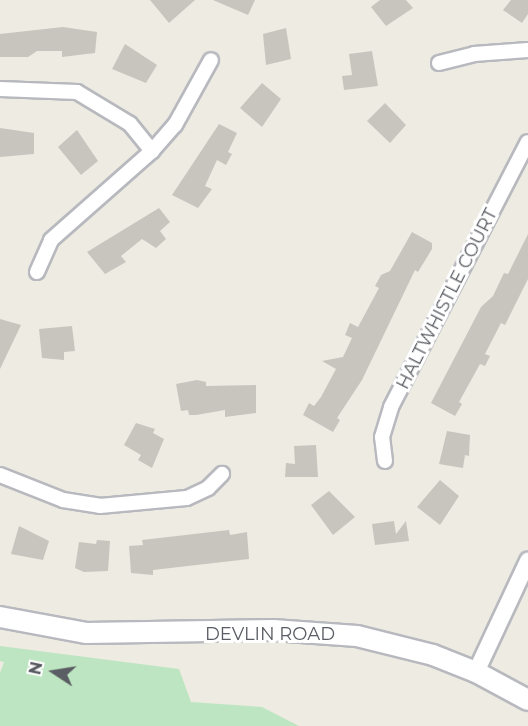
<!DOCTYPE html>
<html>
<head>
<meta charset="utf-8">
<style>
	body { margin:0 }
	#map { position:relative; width:528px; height:726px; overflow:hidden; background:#edebe2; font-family:Montserrat,sans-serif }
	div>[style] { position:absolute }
	.green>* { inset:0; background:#bee5c1 }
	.building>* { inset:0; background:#c8c5bf }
	.roads { filter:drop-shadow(2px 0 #b7b9be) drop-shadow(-2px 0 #b7b9be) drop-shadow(0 2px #b7b9be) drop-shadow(0 -2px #b7b9be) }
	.minor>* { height:14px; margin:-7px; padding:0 7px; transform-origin:7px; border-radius:7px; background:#fff }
	.tertiary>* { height:16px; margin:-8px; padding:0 8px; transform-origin:8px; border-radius:8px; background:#fff }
	.secondary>* { height:20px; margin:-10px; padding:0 10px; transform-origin:10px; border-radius:10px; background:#fff }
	span { translate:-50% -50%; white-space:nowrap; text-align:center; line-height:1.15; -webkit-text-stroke:6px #fff; paint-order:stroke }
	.street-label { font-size:18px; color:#5a5d63 }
	.north { position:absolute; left:24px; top:642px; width:60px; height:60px; -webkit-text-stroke:4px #fff; paint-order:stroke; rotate:282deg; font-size:16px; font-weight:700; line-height:24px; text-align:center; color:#5a5d63 }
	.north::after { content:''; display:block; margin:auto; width:21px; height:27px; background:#5a5d63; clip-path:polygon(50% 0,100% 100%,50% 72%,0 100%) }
</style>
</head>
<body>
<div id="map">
	<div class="green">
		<i style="clip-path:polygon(0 646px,179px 669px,191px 702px,262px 707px,299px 726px,0 726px,0 673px,4px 662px,0 661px)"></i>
	</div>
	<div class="building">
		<i style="clip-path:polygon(150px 0,195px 0,169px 23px)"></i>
		<i style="clip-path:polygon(213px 0,255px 0,248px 15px)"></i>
		<i style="clip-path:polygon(380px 0,406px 0,413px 8px,386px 26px,371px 7px)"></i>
		<i style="clip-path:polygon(511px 0,528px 0,528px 14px,522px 23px,503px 10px)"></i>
		<i style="clip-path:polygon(63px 27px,97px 32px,95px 53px,62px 57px,62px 51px,37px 51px,28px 57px,0 57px,0 34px)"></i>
		<i style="clip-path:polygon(286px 28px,291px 59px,266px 65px,263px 34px)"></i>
		<i style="clip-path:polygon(125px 44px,157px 65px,146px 83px,112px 69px)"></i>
		<i style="clip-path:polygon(372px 51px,378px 86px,344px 90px,342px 76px,352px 75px,349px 54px)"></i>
		<i style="clip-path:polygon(262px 83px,281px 99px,262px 127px,240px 108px)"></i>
		<i style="clip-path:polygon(385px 103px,406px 125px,390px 143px,367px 121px)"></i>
		<i style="clip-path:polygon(219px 124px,237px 133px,228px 152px,232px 154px,226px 165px,217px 160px,205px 186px,212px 189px,198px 208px,172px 195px)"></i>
		<i style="clip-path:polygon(0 128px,34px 133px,34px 154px,0 157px)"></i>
		<i style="clip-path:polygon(77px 130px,98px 161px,81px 175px,58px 147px)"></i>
		<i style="clip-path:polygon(159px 208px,170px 222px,160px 231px,166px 239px,156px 248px,142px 239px,121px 256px,126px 262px,105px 274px,87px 252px)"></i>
		<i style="clip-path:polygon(412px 232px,432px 243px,432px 249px,418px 272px,415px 270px,362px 380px,337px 418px,340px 420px,333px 432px,303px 415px,309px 403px,314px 406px,321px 397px,336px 369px,322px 361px,343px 357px,352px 338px,345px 335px,350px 323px,358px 327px,379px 288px,375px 286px,381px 275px,390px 271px)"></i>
		<i style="clip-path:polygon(528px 234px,528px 279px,505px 325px,501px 323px,485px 354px,490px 356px,485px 366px,480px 364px,459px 402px,462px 404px,455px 416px,431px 403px,481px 307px,493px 296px,504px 273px,508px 274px)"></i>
		<i style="clip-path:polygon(0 319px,21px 325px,0 369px)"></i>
		<i style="clip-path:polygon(72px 326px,75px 351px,64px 352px,64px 360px,42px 358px,39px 329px)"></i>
		<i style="clip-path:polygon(197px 380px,206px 382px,206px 386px,256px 385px,256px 413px,225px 417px,225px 410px,196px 415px,189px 415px,188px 410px,181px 411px,176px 384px)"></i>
		<i style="clip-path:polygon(136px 423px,155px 429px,153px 433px,164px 439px,152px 468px,138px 460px,141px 455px,124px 445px)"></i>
		<i style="clip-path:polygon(447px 431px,470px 435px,469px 456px,465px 455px,463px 468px,439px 464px)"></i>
		<i style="clip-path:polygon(316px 445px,318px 477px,285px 477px,286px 463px,295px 464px,294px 446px)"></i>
		<i style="clip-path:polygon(440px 480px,459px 496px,440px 525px,417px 507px)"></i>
		<i style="clip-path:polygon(329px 491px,355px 517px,333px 535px,311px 505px)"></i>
		<i style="clip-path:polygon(394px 521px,396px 534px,406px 521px,409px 541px,375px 545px,372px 524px)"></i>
		<i style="clip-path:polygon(19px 526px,49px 541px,43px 560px,11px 554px)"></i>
		<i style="clip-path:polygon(229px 530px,230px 535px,247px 532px,249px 559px,153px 570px,153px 575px,131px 573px,129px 546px,143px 545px,142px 540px)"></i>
		<i style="clip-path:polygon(97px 540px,110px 541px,108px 571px,84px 572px,75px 568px,79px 542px,96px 544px)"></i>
	</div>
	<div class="roads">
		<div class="minor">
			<i style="left:439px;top:63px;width:36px;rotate:-14deg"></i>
			<i style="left:474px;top:54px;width:54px;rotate:-4.2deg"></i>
			<i style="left:0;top:89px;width:77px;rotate:2.2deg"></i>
			<i style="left:77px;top:92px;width:62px;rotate:31.1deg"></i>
			<i style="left:130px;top:124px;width:35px;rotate:51deg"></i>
			<i style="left:37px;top:272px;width:35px;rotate:-66deg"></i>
			<i style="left:51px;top:240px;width:135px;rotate:-41.4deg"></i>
			<i style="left:152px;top:151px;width:35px;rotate:-49deg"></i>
			<i style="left:175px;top:125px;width:74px;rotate:-61deg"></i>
			<i style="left:385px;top:461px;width:24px;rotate:-97deg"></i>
			<i style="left:382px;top:437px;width:31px;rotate:-73deg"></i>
			<i style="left:391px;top:407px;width:298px;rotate:-62.7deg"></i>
			<i style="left:0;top:475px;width:68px;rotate:21.6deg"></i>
			<i style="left:63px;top:500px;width:37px;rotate:9deg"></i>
			<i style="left:100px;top:506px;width:87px;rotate:-5.3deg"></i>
			<i style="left:187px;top:498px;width:23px;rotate:-25deg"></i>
			<i style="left:208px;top:488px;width:20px;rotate:-45deg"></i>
		</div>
		<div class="tertiary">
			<i style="left:476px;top:672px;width:123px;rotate:-64.9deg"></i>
		</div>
		<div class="secondary">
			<i style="left:0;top:617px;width:87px;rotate:10.5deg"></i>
			<i style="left:86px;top:633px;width:187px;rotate:-0.9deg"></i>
			<i style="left:273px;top:630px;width:84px;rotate:4.1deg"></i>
			<i style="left:357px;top:636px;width:78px;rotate:14deg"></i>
			<i style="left:433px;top:655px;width:46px;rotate:21.6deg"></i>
			<i style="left:476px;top:672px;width:59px;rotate:28.3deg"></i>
		</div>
	</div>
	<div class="street-label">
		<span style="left:447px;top:299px;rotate:-63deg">HALTWHISTLE COURT</span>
		<span style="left:270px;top:634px">DEVLIN ROAD</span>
	</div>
	<div class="north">N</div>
</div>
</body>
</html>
